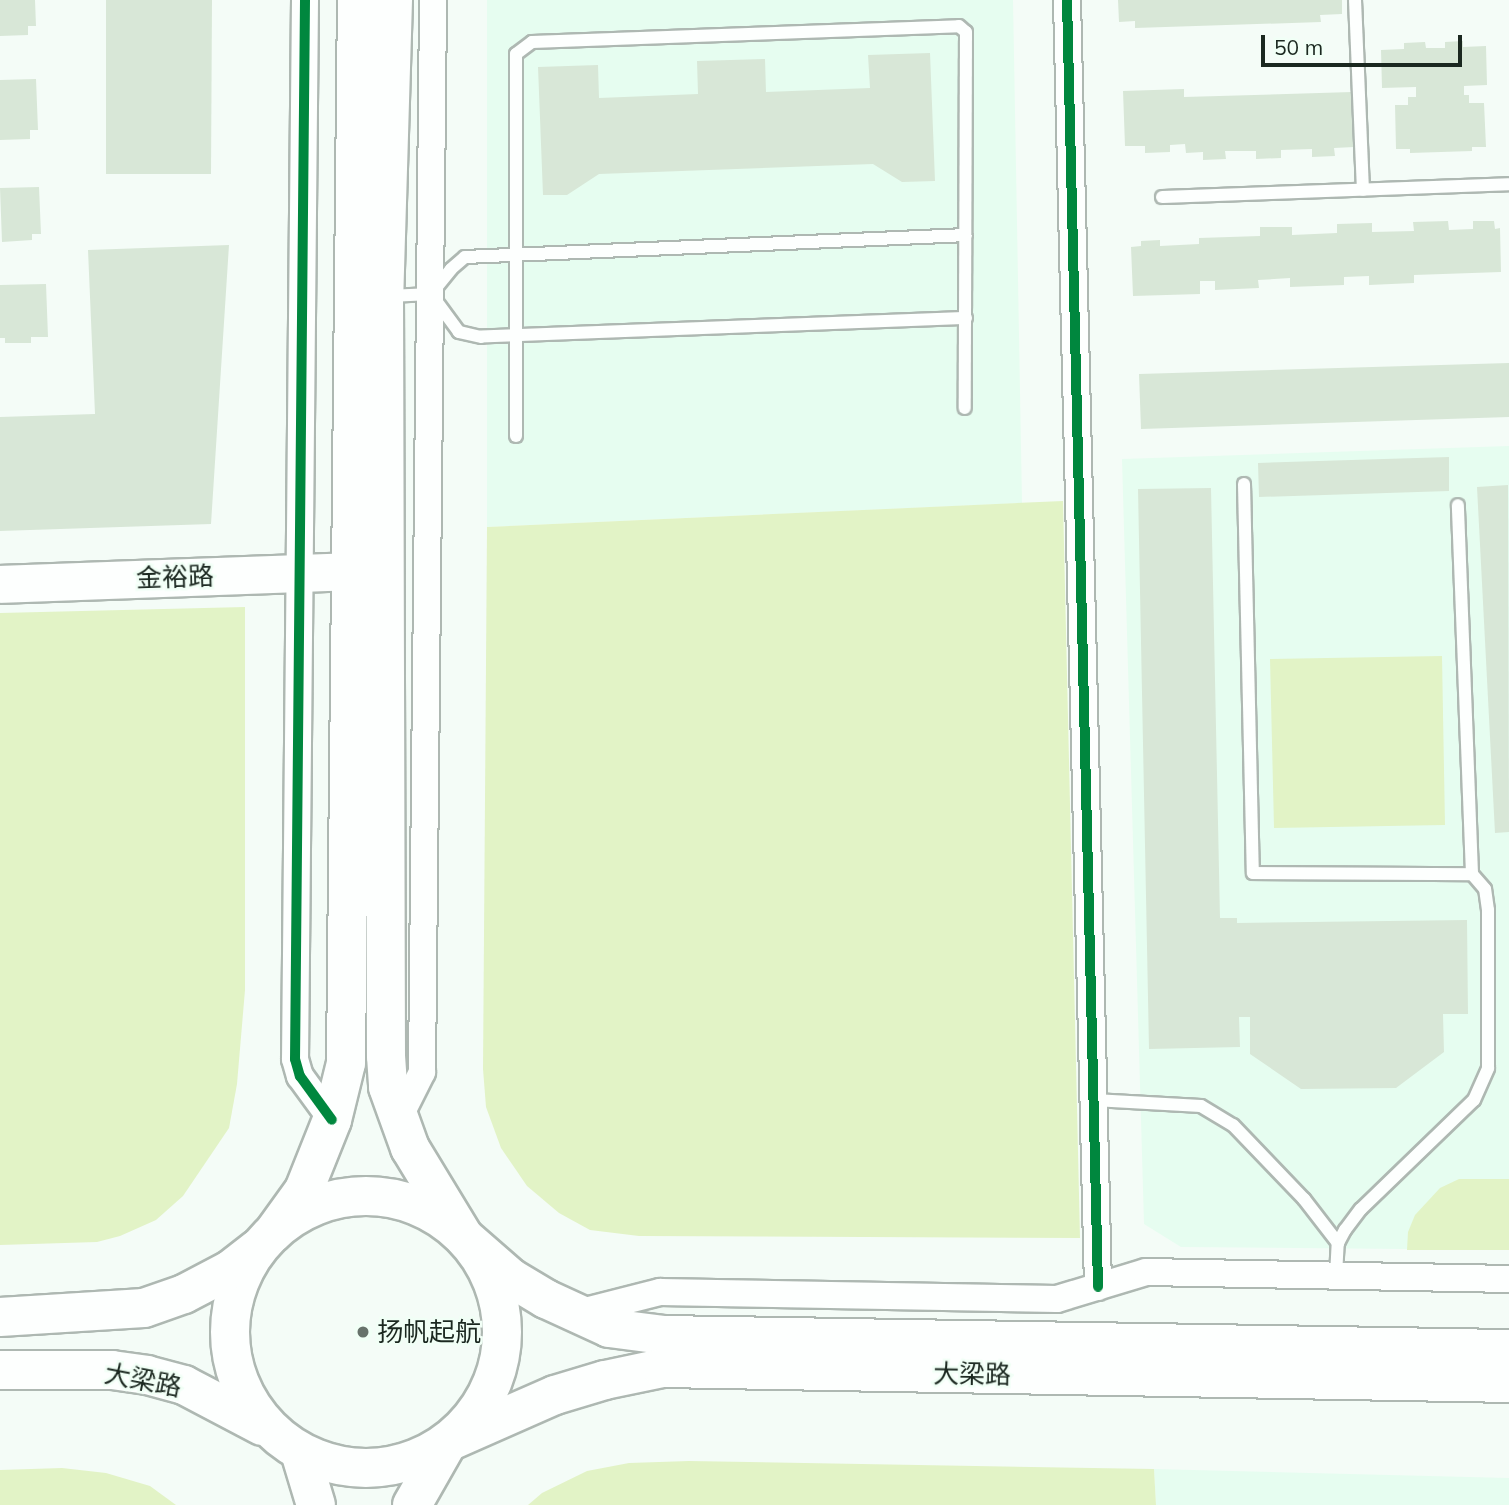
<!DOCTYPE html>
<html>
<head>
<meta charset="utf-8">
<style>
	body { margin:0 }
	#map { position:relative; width:1509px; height:1505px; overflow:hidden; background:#f4fcf7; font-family:Mulish,"Noto Sans SC",sans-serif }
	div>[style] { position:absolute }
	.built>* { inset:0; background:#e6fdf0 }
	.green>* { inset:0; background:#e2f3c6 }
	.building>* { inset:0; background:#d8e7d7 }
	.roads { filter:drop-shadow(2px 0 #aeb8b2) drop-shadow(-2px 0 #aeb8b2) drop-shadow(0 2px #aeb8b2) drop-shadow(0 -2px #aeb8b2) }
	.lane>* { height:12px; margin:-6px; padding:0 6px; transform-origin:6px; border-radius:6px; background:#fdfffe }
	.street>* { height:26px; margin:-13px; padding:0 13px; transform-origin:13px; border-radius:13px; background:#fdfffe }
	.secondary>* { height:37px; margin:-18.5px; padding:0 18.5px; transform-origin:18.5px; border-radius:18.5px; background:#fdfffe }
	.primary>* { height:38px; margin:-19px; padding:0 19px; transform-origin:19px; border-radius:19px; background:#fdfffe }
	.primary>.ring { margin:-19px; padding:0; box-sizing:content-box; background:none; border:38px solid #fdfffe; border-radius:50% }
	.cycleway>* { height:10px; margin:-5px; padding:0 5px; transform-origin:5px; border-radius:5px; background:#00873e }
	.dots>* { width:19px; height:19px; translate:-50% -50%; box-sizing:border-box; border:4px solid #f1fff6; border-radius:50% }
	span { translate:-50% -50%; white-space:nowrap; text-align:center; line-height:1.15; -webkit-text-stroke:5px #f1fff6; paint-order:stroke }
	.street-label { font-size:26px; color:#1b2820 }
	.poi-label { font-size:26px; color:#1b2820 }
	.left { translate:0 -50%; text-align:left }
	.scale { position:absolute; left:1261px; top:35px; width:201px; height:32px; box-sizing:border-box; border:4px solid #1b2820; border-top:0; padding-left:9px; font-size:21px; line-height:24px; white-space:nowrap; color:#1b2820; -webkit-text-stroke:5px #f1fff6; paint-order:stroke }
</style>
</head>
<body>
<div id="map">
	<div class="built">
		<i style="clip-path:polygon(487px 0,1013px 0,1022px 503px,487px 527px)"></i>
		<i style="clip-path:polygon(1509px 446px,1509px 1250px,1181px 1247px,1144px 1224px,1122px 459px)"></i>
		<i style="clip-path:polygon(1154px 1469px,1509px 1478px,1509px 1505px,1156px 1505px)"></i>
	</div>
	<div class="green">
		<i style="clip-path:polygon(1063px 501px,1080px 1238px,639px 1236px,590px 1230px,559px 1213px,527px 1186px,501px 1148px,486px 1107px,483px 1069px,487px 527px)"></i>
		<i style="clip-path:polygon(245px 607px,245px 990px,237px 1084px,229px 1128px,183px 1196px,156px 1220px,120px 1236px,97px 1242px,0 1245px,0 613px)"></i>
		<i style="clip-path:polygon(1442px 656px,1445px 825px,1274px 828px,1270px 659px)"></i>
		<i style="clip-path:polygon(1459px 1179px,1509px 1179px,1509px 1250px,1407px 1250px,1408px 1232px,1415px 1215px,1440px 1188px)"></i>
		<i style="clip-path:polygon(689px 1461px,1154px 1469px,1156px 1505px,528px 1505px,542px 1493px,587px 1471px,629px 1463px)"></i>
		<i style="clip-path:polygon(62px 1468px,106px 1473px,150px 1486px,176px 1505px,0 1505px,0 1470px)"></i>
	</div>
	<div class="building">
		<i style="clip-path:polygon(0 0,35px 0,36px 26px,28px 26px,28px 35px,0 36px)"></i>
		<i style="clip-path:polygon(106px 0,212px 0,211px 174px,106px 174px)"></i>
		<i style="clip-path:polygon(1118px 0,1342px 0,1342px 14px,1320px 15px,1321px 22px,1135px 28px,1135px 21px,1119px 22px)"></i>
		<i style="clip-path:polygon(1463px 41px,1463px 47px,1486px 46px,1487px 85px,1464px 86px,1464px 95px,1469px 95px,1469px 103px,1484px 103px,1486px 147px,1472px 147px,1472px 151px,1410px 153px,1410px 149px,1396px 149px,1395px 105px,1408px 105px,1408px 97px,1416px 97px,1416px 87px,1382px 88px,1381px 50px,1404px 49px,1404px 43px,1425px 42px,1426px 48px,1445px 48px,1445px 42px)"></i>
		<i style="clip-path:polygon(930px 53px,935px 181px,902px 182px,873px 164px,599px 174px,567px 195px,543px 195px,538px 67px,598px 65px,599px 98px,698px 94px,697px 61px,765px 59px,766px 92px,870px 88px,868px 55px)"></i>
		<i style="clip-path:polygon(36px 79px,38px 130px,30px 130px,30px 139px,0 140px,0 80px)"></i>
		<i style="clip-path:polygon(1184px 89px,1184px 97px,1352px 92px,1354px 147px,1334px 148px,1335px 156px,1312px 157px,1312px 149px,1281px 150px,1281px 158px,1256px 159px,1256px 151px,1225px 151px,1226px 159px,1203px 160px,1203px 152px,1186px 153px,1185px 144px,1170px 145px,1170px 152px,1145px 153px,1145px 146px,1125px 146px,1123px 91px)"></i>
		<i style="clip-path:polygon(39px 187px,41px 234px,32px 234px,32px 240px,2px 242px,0 188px)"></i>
		<i style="clip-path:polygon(1448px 221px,1449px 230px,1473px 229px,1473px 221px,1494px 221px,1495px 229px,1500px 228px,1501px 272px,1414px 275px,1414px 283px,1369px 285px,1369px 276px,1344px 277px,1344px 285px,1290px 287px,1290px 278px,1258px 280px,1259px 288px,1215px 290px,1215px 281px,1200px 281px,1200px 294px,1133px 296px,1131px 247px,1141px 246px,1141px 241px,1160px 240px,1160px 246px,1199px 244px,1199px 238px,1260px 236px,1260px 227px,1292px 227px,1292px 235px,1337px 233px,1337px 224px,1372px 223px,1372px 232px,1414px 231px,1413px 222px)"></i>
		<i style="clip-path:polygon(229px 245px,211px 524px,0 531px,0 417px,95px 414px,88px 250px)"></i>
		<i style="clip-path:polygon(46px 284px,48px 337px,31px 337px,31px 343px,5px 343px,5px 338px,0 338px,0 285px)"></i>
		<i style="clip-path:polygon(1509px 363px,1509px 417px,1141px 429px,1139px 374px)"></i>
		<i style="clip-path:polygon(1449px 457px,1449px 491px,1259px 497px,1258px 463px)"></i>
		<i style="clip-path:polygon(1508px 485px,1509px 832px,1495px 833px,1477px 487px)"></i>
		<i style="clip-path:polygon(1211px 488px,1220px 918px,1237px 918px,1237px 923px,1467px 920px,1468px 1014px,1443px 1014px,1444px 1052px,1396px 1088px,1301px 1089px,1250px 1054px,1250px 1017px,1239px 1017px,1240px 1047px,1149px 1049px,1138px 489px)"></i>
	</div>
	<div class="roads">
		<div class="lane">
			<i style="left:1355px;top:0;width:190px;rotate:87.6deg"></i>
			<i style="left:1162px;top:197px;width:347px;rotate:-2.1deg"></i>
			<i style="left:389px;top:296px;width:42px;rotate:-2.7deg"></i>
			<i style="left:966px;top:318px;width:485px;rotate:177.8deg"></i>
			<i style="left:481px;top:337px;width:23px;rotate:-167deg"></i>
			<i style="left:459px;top:332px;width:47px;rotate:-126.4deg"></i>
			<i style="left:431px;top:294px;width:32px;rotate:-51deg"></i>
			<i style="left:451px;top:269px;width:18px;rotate:-41deg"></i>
			<i style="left:465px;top:257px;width:501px;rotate:-2.51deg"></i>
			<i style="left:516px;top:436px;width:382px;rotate:-90deg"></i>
			<i style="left:516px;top:54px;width:20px;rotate:-37deg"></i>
			<i style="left:532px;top:42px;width:427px;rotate:-2.1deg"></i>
			<i style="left:959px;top:26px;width:9px;rotate:41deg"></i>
			<i style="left:966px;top:32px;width:376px;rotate:90.2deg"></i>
			<i style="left:1244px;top:484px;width:389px;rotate:88.7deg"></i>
			<i style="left:1253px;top:873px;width:219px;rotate:0.3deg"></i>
			<i style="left:1472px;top:874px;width:369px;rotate:-92.2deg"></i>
			<i style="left:1094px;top:1100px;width:107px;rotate:3.2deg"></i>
			<i style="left:1201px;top:1106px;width:37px;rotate:31deg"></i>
			<i style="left:1233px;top:1125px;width:103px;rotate:46.2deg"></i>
			<i style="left:1304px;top:1199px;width:56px;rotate:52.3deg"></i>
			<i style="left:1336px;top:1276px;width:33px;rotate:-87deg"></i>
			<i style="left:1338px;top:1243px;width:15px;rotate:-62deg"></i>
			<i style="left:1345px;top:1230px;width:26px;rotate:-53deg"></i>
			<i style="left:1361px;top:1209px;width:157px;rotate:-44deg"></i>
			<i style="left:1474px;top:1100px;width:35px;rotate:-66deg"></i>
			<i style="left:1488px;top:1068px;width:158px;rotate:-90deg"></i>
			<i style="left:1488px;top:910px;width:21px;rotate:-98deg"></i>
			<i style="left:1485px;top:889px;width:20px;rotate:-131deg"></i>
		</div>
		<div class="street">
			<i style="left:305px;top:0;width:1059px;rotate:90.54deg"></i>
			<i style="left:295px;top:1059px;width:18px;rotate:74deg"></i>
			<i style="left:300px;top:1076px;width:54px;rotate:54deg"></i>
			<i style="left:1067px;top:0;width:1287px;rotate:88.62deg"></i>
			<i style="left:398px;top:1120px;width:54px;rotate:-63.4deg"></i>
			<i style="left:422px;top:1072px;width:1072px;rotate:-89.41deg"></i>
			<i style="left:577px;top:1313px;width:86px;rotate:-14.2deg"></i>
			<i style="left:660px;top:1292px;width:397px;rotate:1deg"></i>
			<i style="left:1057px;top:1299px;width:93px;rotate:-16.9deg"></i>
			<i style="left:1146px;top:1272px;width:363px;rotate:1.1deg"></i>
		</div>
		<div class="secondary">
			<i style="left:0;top:584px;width:350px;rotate:-2.1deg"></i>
		</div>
		<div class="primary">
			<i style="left:393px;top:0;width:296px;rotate:91.7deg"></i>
			<i style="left:384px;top:296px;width:760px;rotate:89.85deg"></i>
			<i style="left:386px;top:1056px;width:31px;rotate:86deg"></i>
			<i style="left:388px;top:1087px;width:65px;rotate:70.2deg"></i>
			<i style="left:410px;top:1148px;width:104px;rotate:58.8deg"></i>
			<i style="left:464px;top:1237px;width:62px;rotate:41.1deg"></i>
			<i style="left:511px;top:1278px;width:41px;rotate:31deg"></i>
			<i style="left:546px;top:1299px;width:69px;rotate:24.7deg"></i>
			<i style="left:609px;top:1328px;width:54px;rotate:7.4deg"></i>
			<i style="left:663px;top:1335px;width:846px;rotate:0.95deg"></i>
			<i class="ring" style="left:230px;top:1196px;width:234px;height:234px"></i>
			<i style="left:273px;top:1233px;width:53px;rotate:-54.2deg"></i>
			<i style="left:304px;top:1190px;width:75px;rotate:-68.2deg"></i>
			<i style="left:332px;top:1120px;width:59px;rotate:-76.2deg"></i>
			<i style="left:346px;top:1063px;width:1063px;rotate:-89.41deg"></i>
			<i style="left:0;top:1317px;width:144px;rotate:-3.6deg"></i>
			<i style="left:144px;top:1308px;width:42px;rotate:-19.3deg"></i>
			<i style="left:184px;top:1294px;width:52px;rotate:-27.6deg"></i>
			<i style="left:230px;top:1270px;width:33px;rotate:-38deg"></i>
			<i style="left:0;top:1370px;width:112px"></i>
			<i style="left:112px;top:1370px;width:35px;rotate:8deg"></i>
			<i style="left:147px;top:1375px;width:38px;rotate:15deg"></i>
			<i style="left:184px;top:1385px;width:88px;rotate:27.7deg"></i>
			<i style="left:300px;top:1452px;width:55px;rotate:73.2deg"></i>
			<i style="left:412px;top:1505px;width:73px;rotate:-60.3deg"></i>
			<i style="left:448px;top:1442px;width:117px;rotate:-23.7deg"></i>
			<i style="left:555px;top:1395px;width:52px;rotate:-16.7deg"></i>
			<i style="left:605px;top:1380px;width:58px;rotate:-11.9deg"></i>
			<i style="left:662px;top:1368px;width:847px;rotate:1.01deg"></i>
		</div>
	</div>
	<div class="cycleway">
		<i style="left:305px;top:0;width:1059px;rotate:90.54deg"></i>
		<i style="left:295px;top:1059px;width:18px;rotate:74deg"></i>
		<i style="left:300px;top:1076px;width:54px;rotate:54deg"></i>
		<i style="left:1067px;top:0;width:1287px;rotate:88.62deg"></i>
	</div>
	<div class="dots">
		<i style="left:363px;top:1332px;background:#67726b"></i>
	</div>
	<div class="street-label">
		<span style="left:175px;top:577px;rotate:-2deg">金裕路</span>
		<span style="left:972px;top:1374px;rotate:1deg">大梁路</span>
		<span style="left:143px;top:1380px;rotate:11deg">大梁路</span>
	</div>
	<div class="poi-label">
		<span class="left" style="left:377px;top:1332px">扬帆起航</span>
	</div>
	<div class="scale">50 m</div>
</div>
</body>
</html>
